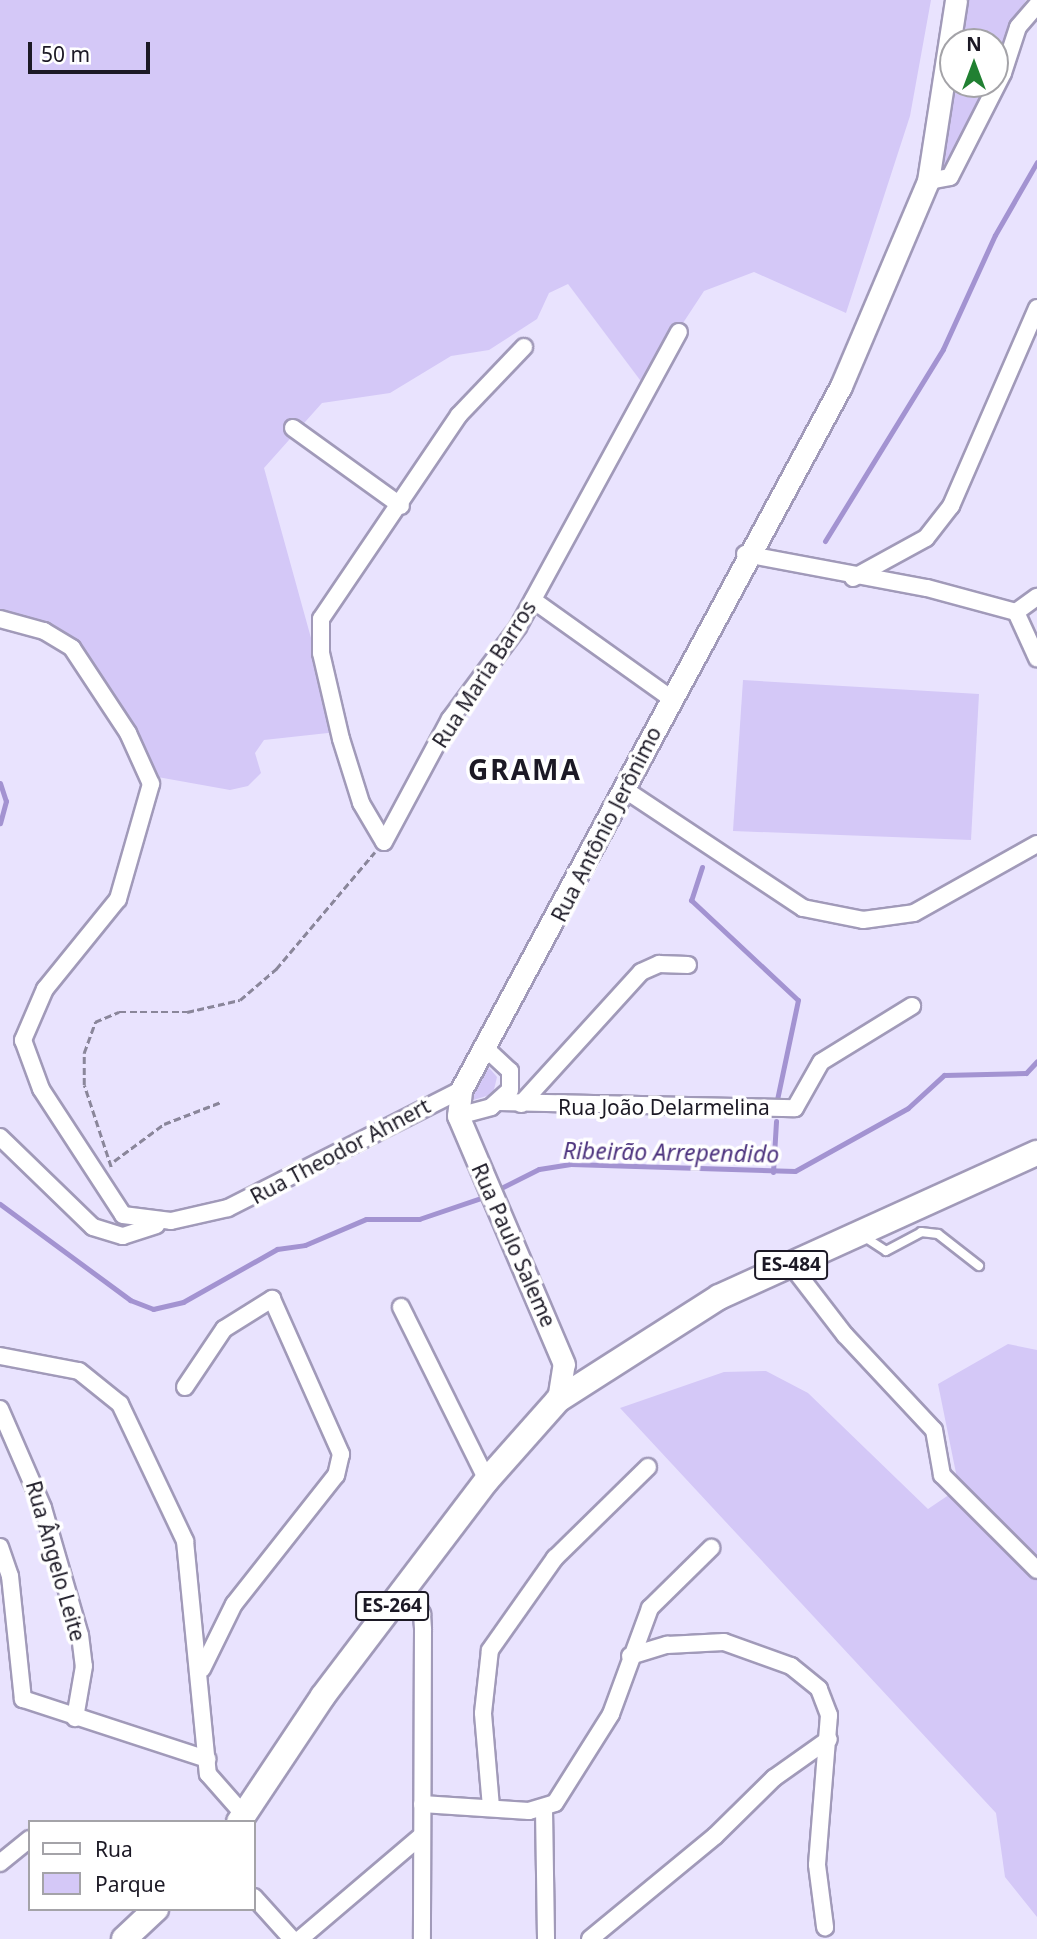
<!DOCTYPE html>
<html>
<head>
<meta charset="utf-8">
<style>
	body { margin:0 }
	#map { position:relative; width:1037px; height:1939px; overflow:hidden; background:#e9e3fe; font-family:"Noto Sans",sans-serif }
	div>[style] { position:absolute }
	.green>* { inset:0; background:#d4c8f7 }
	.stream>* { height:5px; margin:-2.5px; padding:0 2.5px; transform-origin:2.5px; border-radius:2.5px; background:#a393d1 }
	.path>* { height:2.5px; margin-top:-1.25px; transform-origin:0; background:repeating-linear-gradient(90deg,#8a869a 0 7px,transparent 0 10.5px) }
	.roads { filter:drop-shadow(2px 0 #a19ab9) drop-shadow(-2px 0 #a19ab9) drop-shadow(0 2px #a19ab9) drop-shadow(0 -2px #a19ab9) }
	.service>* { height:8px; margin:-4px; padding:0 4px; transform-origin:4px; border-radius:4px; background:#fff }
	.minor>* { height:16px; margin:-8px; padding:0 8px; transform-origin:8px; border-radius:8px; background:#fff }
	.secondary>* { height:21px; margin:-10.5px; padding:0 10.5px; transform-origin:10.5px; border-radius:10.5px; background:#fff }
	.primary>* { height:24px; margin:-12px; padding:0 12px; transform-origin:12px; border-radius:12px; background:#fff }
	span { translate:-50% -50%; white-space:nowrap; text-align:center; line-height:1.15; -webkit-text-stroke:7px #fff; paint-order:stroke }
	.shield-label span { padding:2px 5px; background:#fff; border:2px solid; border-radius:5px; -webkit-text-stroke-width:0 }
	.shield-label { font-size:19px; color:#1c1925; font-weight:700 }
	.street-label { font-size:21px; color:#1c1925 }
	.water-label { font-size:23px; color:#4d337e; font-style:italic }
	.district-label { font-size:28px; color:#1c1925; font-weight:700; letter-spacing:2px }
	.legend { position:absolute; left:28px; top:1820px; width:228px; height:91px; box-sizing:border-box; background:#fff; border:2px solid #a4a3a8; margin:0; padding:9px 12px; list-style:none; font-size:21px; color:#1c1925 }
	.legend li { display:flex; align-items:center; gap:14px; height:35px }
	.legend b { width:35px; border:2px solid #a4a3a8 }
	.north { position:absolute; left:939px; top:28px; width:70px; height:70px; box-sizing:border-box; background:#fff; border:2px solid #a4a3a8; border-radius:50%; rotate:0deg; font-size:19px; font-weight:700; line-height:28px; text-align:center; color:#1c1925 }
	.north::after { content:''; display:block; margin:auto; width:24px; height:32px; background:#218032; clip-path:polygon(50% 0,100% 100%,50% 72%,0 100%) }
	.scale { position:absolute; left:28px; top:42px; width:122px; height:32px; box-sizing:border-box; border:4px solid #1c1925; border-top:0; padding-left:9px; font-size:21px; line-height:24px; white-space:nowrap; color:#1c1925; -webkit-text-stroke:5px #fff; paint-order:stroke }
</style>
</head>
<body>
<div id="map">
	<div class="green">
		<i style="clip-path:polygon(0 0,931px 0,910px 116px,846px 313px,754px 272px,704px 291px,643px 384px,568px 284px,549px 293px,537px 319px,489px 350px,451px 356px,390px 393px,322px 403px,264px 468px,337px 732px,264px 740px,255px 753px,261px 773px,248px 786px,230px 790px,152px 776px,63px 633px,0 612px)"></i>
		<i style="clip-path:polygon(959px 0,1026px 0,995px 60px,995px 42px,956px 42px)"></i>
		<i style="clip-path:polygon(953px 84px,986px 84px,932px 195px,942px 133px)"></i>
		<i style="clip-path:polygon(743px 680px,979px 694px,971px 840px,733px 831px)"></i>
		<i style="clip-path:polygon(485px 1063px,497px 1077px,493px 1094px,470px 1101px)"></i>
		<i style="clip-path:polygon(1008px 1344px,1037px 1350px,1037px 1917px,1005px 1877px,996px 1813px,620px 1408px,724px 1372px,766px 1371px,808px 1393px,928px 1509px,959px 1488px,938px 1384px)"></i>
	</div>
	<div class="stream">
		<i style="left:825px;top:541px;width:225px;rotate:-58.4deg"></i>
		<i style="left:943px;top:349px;width:125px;rotate:-65.5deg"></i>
		<i style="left:995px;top:235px;width:84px;rotate:-60.1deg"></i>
		<i style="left:0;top:783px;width:19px;rotate:72deg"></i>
		<i style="left:6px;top:801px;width:23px;rotate:105deg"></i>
		<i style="left:702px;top:867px;width:35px;rotate:108deg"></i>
		<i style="left:691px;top:900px;width:146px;rotate:43.1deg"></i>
		<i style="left:798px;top:1000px;width:102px;rotate:101.9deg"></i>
		<i style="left:773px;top:1172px;width:51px;rotate:-86.6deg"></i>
		<i style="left:495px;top:1191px;width:49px;rotate:-26.6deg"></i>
		<i style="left:539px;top:1169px;width:32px;rotate:-9deg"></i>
		<i style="left:571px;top:1164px;width:224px;rotate:1.8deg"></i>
		<i style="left:795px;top:1171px;width:129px;rotate:-29.1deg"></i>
		<i style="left:908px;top:1108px;width:49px;rotate:-42.5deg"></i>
		<i style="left:944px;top:1075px;width:82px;rotate:-1.4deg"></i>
		<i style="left:1026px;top:1073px;width:16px;rotate:-47deg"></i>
		<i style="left:0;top:1204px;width:162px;rotate:36.4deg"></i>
		<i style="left:130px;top:1300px;width:25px;rotate:21deg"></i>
		<i style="left:153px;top:1309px;width:31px;rotate:-13deg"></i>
		<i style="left:183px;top:1302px;width:108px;rotate:-29.4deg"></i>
		<i style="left:277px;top:1249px;width:28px;rotate:-8deg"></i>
		<i style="left:305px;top:1245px;width:66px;rotate:-23.1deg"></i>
		<i style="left:366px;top:1219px;width:53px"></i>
		<i style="left:419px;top:1219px;width:72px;rotate:-18.7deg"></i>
	</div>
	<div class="path">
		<i style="left:114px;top:1161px;width:62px;rotate:-36.5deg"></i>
		<i style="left:164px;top:1124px;width:61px;rotate:-21.1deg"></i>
		<i style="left:111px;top:1167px;width:86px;rotate:-108.2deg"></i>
		<i style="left:84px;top:1085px;width:32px;rotate:-90deg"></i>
		<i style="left:84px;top:1053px;width:33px;rotate:-70deg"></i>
		<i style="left:95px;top:1022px;width:26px;rotate:-23deg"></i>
		<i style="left:119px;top:1012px;width:68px"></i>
		<i style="left:187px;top:1012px;width:54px;rotate:-12.8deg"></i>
		<i style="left:240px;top:1000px;width:48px;rotate:-40.7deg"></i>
		<i style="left:276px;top:969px;width:153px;rotate:-49.8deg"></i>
	</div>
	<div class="roads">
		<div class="service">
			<i style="left:863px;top:1236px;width:27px;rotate:33deg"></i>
			<i style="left:886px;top:1251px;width:40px;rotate:-28deg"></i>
			<i style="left:921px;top:1232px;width:17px;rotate:7deg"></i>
			<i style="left:938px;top:1234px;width:52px;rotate:38deg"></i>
		</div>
		<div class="minor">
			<i style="left:928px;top:181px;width:22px;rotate:-10deg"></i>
			<i style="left:950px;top:177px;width:117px;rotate:-63deg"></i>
			<i style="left:1003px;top:73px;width:48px;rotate:-71.9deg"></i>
			<i style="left:1018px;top:27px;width:29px;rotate:-49deg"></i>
			<i style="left:524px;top:347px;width:94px;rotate:133.7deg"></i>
			<i style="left:459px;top:415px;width:246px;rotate:124.1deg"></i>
			<i style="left:321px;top:619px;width:34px;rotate:90deg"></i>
			<i style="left:321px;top:653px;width:88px;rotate:76.9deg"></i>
			<i style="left:341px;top:739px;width:67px;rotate:72.6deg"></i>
			<i style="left:361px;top:803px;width:45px;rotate:59.5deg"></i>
			<i style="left:384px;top:842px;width:140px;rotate:-61.8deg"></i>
			<i style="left:450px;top:719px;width:114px;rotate:-53.5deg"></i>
			<i style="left:518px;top:627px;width:336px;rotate:-61.4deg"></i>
			<i style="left:293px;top:428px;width:133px;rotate:35.8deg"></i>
			<i style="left:745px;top:554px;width:185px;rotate:10.6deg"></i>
			<i style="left:927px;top:588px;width:92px;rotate:15.1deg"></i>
			<i style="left:1016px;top:612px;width:51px;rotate:65.5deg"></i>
			<i style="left:853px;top:578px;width:83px;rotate:-28.7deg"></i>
			<i style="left:926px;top:538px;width:41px;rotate:-52deg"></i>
			<i style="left:951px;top:506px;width:216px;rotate:-66.5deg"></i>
			<i style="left:533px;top:600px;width:167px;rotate:35.5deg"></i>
			<i style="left:1016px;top:612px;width:26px;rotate:-36deg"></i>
			<i style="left:0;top:619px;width:46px;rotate:15.3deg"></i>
			<i style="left:44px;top:631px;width:33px;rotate:31deg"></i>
			<i style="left:72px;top:648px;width:102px;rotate:56.6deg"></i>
			<i style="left:128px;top:733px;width:56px;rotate:65.7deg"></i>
			<i style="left:151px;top:784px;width:120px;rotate:106deg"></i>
			<i style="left:118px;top:899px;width:116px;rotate:129deg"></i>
			<i style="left:45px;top:989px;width:56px;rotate:113.3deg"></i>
			<i style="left:23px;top:1040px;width:52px;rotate:69.8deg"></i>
			<i style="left:41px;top:1089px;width:150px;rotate:56.9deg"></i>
			<i style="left:123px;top:1215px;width:48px;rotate:7.1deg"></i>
			<i style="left:171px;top:1221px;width:58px;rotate:-12.8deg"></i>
			<i style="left:228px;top:1208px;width:261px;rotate:-26.9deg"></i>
			<i style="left:624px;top:789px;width:215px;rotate:33.6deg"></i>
			<i style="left:803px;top:908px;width:61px;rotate:11.3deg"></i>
			<i style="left:863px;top:920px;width:51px;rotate:-7.8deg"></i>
			<i style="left:914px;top:913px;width:141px;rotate:-29.3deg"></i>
			<i style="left:499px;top:1102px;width:296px;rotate:1.2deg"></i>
			<i style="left:795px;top:1108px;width:53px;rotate:-60.5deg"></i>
			<i style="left:821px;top:1062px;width:107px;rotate:-31.6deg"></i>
			<i style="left:521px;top:1104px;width:178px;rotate:-47.7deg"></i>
			<i style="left:641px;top:972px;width:20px;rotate:-24deg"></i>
			<i style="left:659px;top:964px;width:29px;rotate:2deg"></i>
			<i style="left:458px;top:1116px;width:34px;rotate:-15deg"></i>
			<i style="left:491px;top:1107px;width:25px;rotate:-42deg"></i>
			<i style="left:510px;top:1090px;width:19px;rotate:-90deg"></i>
			<i style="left:510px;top:1071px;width:37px;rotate:-137deg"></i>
			<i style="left:0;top:1137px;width:129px;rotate:44.1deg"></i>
			<i style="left:93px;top:1227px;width:31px;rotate:17deg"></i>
			<i style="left:123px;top:1236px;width:35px;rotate:-18deg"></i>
			<i style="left:791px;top:1265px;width:88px;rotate:52.4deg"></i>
			<i style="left:845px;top:1335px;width:130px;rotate:46.9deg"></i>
			<i style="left:934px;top:1430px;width:46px;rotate:79.9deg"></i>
			<i style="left:942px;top:1475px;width:134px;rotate:45deg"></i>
			<i style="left:401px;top:1307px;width:193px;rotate:63.6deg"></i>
			<i style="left:0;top:1356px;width:80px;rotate:10.8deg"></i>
			<i style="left:79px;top:1371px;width:53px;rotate:38.8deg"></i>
			<i style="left:120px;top:1404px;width:152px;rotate:64.6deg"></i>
			<i style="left:185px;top:1541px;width:234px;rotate:84.4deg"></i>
			<i style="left:208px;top:1774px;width:55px;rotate:48.7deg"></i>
			<i style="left:185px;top:1387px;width:70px;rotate:-56.1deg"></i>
			<i style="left:224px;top:1329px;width:57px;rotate:-32deg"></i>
			<i style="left:272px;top:1299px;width:170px;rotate:66deg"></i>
			<i style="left:341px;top:1454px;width:22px;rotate:103deg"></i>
			<i style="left:336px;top:1475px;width:164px;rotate:128.3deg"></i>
			<i style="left:234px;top:1604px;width:72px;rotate:116.2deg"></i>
			<i style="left:0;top:1409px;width:108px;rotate:66.5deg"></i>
			<i style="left:43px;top:1508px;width:132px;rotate:73.8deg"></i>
			<i style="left:80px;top:1635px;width:31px;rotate:83deg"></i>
			<i style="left:84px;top:1666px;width:53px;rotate:99.8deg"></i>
			<i style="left:0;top:1547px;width:31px;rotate:71deg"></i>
			<i style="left:10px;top:1576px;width:124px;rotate:84deg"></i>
			<i style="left:23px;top:1699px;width:194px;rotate:18.1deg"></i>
			<i style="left:406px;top:1588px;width:31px;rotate:58deg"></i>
			<i style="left:422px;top:1614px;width:16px;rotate:86deg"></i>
			<i style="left:423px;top:1630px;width:309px;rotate:90.2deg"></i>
			<i style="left:630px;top:1656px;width:39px;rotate:-17deg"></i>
			<i style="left:667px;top:1645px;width:57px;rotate:-3deg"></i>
			<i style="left:724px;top:1642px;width:71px;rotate:19.7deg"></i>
			<i style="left:791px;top:1666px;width:36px;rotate:39deg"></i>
			<i style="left:819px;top:1689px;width:28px;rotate:69deg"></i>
			<i style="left:829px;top:1715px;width:150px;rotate:94.6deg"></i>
			<i style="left:817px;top:1865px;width:63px;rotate:82.6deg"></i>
			<i style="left:422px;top:1804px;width:107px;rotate:3.7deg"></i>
			<i style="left:529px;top:1811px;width:27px;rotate:-17deg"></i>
			<i style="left:555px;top:1803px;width:105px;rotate:-57.8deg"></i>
			<i style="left:611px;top:1714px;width:113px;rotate:-69.8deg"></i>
			<i style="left:650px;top:1608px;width:86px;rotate:-44.5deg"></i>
			<i style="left:491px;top:1807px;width:94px;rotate:-94.9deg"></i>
			<i style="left:483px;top:1713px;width:63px;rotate:-83.7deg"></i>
			<i style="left:490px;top:1650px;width:113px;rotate:-54.8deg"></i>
			<i style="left:555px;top:1558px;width:130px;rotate:-44.4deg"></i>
			<i style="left:544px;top:1810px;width:129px;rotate:89.1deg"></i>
			<i style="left:0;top:1863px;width:38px;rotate:-39deg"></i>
			<i style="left:254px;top:1897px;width:57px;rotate:47.9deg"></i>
			<i style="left:300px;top:1939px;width:157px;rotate:-40.4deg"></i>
			<i style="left:590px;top:1939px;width:162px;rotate:-39.5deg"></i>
			<i style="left:715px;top:1836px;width:83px;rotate:-44.5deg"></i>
			<i style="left:774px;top:1778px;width:67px;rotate:-35.3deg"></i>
		</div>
		<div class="secondary">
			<i style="left:558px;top:1400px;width:36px;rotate:-81deg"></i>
			<i style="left:564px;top:1364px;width:270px;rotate:-113.1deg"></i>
			<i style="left:458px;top:1116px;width:26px;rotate:-83deg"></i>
			<i style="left:461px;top:1090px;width:800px;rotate:-61.64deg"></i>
			<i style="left:841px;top:386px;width:223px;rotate:-67deg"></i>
			<i style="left:928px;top:181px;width:183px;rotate:-81.2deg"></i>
		</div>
		<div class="primary">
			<i style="left:239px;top:1822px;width:151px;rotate:-56.3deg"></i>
			<i style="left:323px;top:1696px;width:271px;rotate:-52.8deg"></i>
			<i style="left:487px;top:1480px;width:107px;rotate:-48.4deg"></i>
			<i style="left:558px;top:1400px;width:191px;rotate:-32.6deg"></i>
			<i style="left:719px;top:1297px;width:349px;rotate:-24.4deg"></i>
			<i style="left:124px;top:1939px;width:44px;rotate:-43.2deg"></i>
		</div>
	</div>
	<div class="shield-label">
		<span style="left:791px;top:1265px">ES-484</span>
		<span style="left:392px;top:1606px">ES-264</span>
	</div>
	<div class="street-label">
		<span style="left:484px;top:674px;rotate:-57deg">Rua Maria Barros</span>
		<span style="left:606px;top:824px;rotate:-63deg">Rua Antônio Jerônimo</span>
		<span style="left:664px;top:1107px">Rua João Delarmelina</span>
		<span style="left:340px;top:1151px;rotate:-28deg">Rua Theodor Ahnert</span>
		<span style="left:514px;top:1245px;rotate:66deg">Rua Paulo Saleme</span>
		<span style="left:56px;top:1561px;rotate:74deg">Rua Ângelo Leite</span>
	</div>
	<div class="water-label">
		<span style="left:671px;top:1152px;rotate:1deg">Ribeirão Arrependido</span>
	</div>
	<div class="district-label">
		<span style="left:525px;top:769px">GRAMA</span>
	</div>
	<ul class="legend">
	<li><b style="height:9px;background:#fff"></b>Rua</li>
	<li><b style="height:19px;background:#d4c8f7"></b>Parque</li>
	</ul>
	<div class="north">N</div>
	<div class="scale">50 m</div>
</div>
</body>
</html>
